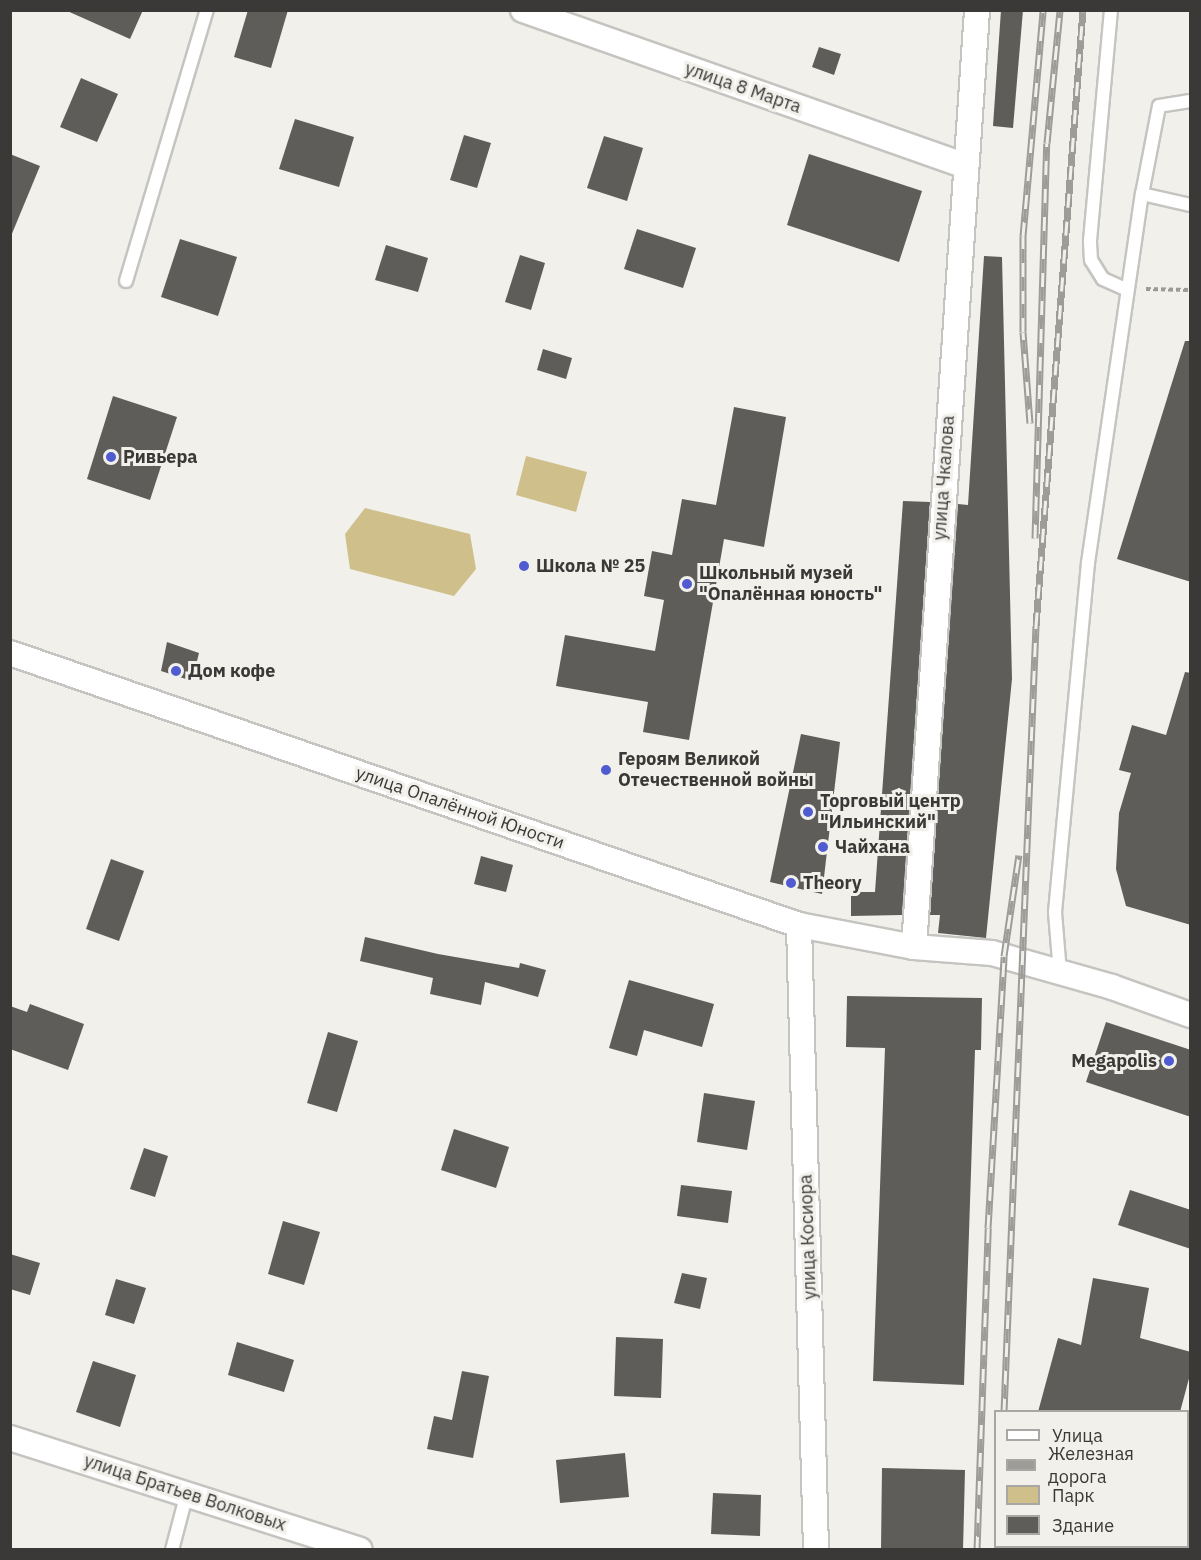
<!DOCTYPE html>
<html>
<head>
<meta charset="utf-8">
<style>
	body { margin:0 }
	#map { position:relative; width:1201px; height:1560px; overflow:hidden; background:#f1f0eb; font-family:"IBM Plex Sans",sans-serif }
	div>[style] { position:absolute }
	.green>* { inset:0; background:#cfc08b }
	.building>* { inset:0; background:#5e5d5a }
	.path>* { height:4px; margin-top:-2px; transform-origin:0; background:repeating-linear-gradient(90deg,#9b9a96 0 4.5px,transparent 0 7.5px) }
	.roads { filter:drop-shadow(2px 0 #c5c4c0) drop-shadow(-2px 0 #c5c4c0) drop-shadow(0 2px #c5c4c0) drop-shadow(0 -2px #c5c4c0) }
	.lane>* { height:12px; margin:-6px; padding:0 6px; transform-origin:6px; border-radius:6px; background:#fff }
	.street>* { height:24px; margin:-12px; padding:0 12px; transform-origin:12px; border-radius:12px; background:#fff }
	.rail>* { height:7px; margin-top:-3.5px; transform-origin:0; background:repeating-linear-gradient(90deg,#f1f0eb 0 14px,#9d9c98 0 28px); box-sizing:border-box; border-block:2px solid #9d9c98 }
	.dots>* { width:16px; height:16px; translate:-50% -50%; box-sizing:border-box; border:3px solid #f1f0eb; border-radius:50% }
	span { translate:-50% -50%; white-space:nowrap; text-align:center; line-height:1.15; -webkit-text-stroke:6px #f1f0eb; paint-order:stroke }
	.street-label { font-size:18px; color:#3a3937 }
	.poi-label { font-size:18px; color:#3a3937; font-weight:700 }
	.left { translate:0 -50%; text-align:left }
	.right { translate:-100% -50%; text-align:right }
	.frame { position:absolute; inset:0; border:12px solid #3a3937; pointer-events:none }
	.legend { position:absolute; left:994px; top:1410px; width:195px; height:138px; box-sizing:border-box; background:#f1f0eb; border:2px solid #a8a7a3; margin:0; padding:8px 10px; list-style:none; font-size:18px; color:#3a3937 }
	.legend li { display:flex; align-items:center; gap:12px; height:30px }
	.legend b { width:30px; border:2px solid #a8a7a3 }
</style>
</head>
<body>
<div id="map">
	<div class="green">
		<i style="clip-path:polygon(526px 456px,587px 472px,576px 512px,516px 495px)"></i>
		<i style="clip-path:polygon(365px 508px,470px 534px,476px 569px,454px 596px,350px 569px,345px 534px)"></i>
	</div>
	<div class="building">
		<i style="clip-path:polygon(65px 10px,143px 10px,130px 39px)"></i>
		<i style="clip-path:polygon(248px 10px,288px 10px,271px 68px,234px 57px)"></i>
		<i style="clip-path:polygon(1001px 10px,1023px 10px,1013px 128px,993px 126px)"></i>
		<i style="clip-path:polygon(819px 47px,841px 54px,834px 75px,812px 67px)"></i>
		<i style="clip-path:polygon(81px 78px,118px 94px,97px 142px,60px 127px)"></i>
		<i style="clip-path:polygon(295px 119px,354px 137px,339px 187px,279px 169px)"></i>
		<i style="clip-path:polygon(464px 135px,491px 143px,477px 188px,450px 180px)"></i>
		<i style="clip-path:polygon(604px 136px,643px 148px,627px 201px,587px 188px)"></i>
		<i style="clip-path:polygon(10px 154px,40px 166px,11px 236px,10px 236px)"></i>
		<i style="clip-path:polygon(809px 154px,922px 191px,899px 262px,787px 225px)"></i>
		<i style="clip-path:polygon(637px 229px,696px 248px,683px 288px,624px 269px)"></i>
		<i style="clip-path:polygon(180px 239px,237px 257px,218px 316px,161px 297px)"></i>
		<i style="clip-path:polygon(386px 245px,428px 258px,418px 292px,375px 280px)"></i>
		<i style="clip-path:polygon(520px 255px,545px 263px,531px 310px,505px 302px)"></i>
		<i style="clip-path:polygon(984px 256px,1002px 257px,1012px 679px,986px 938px,938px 933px,940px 915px,930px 915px,958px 504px,968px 505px)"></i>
		<i style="clip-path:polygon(1185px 341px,1191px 341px,1191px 582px,1117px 559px)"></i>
		<i style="clip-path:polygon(543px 349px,572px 358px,566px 379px,537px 370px)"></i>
		<i style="clip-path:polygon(113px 396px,177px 417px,150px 500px,87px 479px)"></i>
		<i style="clip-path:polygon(734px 407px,786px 417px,764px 547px,724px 539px,689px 740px,643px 732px,648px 702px,556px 686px,565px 635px,655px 651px,664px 600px,644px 596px,652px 551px,672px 555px,682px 499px,716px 505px)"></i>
		<i style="clip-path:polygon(903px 501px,930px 502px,902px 915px,851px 916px,851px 892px,875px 892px)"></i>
		<i style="clip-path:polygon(167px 642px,199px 653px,192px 681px,161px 671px)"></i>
		<i style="clip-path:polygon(1185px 672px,1191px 673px,1191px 925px,1126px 906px,1116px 869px,1119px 813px,1131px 773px,1119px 770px,1132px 725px,1166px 735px)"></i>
		<i style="clip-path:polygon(801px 734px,840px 742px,822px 894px,770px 882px)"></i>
		<i style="clip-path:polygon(481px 856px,513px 865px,506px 892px,474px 884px)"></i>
		<i style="clip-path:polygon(111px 859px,144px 871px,119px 941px,86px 929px)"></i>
		<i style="clip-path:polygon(365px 937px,438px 954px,519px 968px,520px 963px,546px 970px,538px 997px,485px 982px,481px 1005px,430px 994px,433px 978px,360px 961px)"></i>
		<i style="clip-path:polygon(629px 980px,714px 1004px,702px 1047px,644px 1030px,637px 1056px,609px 1048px)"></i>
		<i style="clip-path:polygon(847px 996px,982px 998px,981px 1050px,975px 1050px,964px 1385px,873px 1381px,885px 1048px,846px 1047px)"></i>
		<i style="clip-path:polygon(30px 1004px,84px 1024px,68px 1070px,10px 1049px,10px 1006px,27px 1012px)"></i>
		<i style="clip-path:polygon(1106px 1022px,1191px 1050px,1191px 1117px,1086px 1082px)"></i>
		<i style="clip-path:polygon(328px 1032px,358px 1041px,337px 1112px,307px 1103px)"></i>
		<i style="clip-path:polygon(704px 1093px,755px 1101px,747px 1150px,697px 1142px)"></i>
		<i style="clip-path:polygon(454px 1129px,509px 1147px,496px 1188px,441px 1170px)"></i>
		<i style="clip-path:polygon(144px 1148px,168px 1156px,155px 1197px,130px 1189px)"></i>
		<i style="clip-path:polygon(681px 1185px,732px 1191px,728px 1223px,677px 1216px)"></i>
		<i style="clip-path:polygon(1130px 1190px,1191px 1210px,1191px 1249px,1118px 1225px)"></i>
		<i style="clip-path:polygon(283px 1221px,320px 1232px,304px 1285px,268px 1274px)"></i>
		<i style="clip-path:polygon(10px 1254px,40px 1263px,30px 1295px,10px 1289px)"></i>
		<i style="clip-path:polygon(682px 1273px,707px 1278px,700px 1309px,674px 1303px)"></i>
		<i style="clip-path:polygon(1093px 1278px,1149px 1288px,1140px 1338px,1191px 1352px,1191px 1371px,1180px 1412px,1038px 1412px,1058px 1338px,1081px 1345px)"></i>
		<i style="clip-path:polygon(116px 1279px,146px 1288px,134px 1324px,105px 1315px)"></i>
		<i style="clip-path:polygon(616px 1337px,663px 1339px,661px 1398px,614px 1396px)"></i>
		<i style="clip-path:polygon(237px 1342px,294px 1360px,284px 1392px,228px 1375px)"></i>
		<i style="clip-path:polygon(93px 1361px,136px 1375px,120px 1427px,76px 1412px)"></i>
		<i style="clip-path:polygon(462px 1371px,489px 1376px,473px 1458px,427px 1449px,434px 1416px,452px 1420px)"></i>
		<i style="clip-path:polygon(625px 1453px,629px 1497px,560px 1503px,556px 1460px)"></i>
		<i style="clip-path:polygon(882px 1468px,965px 1470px,963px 1550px,881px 1550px)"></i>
		<i style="clip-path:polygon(713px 1493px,761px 1495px,760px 1536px,711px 1534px)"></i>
	</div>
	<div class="path">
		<i style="left:1146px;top:289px;width:44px;rotate:1.3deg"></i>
	</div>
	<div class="roads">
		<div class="lane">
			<i style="left:1111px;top:10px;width:233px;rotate:95.2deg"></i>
			<i style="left:1090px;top:242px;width:18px;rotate:87deg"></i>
			<i style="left:1091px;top:260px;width:22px;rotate:58deg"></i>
			<i style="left:1103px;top:279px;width:24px;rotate:24deg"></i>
			<i style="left:1190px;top:101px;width:31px;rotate:171deg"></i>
			<i style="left:1159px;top:106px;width:90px;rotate:100.9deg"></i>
			<i style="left:1142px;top:194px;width:49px;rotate:12.9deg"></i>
			<i style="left:126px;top:281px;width:283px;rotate:-73.4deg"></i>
			<i style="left:1060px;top:973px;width:61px;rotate:-94.7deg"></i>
			<i style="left:1055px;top:912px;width:351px;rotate:-84.6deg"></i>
			<i style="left:1088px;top:563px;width:373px;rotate:-81.7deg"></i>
			<i style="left:172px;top:1550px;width:59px;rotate:-75.3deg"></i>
		</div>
		<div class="street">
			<i style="left:523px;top:10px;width:467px;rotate:19.4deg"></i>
			<i style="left:10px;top:653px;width:835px;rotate:19.02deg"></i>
			<i style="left:799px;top:925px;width:117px;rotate:10.8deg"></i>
			<i style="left:914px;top:947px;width:78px;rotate:4.4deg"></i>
			<i style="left:992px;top:953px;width:125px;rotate:15.8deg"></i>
			<i style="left:1112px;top:987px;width:83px;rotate:19.7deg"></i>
			<i style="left:799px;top:925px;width:625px;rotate:88.44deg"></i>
			<i style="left:914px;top:947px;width:939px;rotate:-86.15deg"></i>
			<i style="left:10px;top:1438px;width:367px;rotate:17.7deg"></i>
		</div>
	</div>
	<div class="rail">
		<i style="left:1030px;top:423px;width:91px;rotate:-94.4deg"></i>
		<i style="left:1023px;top:332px;width:96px;rotate:-90deg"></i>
		<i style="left:1023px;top:236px;width:227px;rotate:-84.9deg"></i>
		<i style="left:1035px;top:538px;width:395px;rotate:-88.3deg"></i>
		<i style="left:1047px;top:143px;width:134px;rotate:-84.4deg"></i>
		<i style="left:1004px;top:1412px;width:787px;rotate:-87.67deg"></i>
		<i style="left:1036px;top:626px;width:618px;rotate:-85.64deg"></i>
		<i style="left:977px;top:1550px;width:322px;rotate:-88deg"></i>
		<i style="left:988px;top:1228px;width:272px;rotate:-86.6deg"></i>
		<i style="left:1004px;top:956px;width:102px;rotate:-81.6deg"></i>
		<i style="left:1000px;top:1550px;width:4px;rotate:-90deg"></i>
	</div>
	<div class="dots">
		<i style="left:111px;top:457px;background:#505bd1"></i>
		<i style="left:524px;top:566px;background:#505bd1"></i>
		<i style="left:687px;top:584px;background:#505bd1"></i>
		<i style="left:176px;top:671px;background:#505bd1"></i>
		<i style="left:606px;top:770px;background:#505bd1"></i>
		<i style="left:808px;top:812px;background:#505bd1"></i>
		<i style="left:823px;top:847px;background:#505bd1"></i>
		<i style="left:791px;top:883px;background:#505bd1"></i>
		<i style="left:1169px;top:1061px;background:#505bd1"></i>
	</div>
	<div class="street-label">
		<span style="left:743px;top:88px;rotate:19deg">улица 8 Марта</span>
		<span style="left:944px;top:478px;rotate:-86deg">улица Чкалова</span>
		<span style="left:460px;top:808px;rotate:19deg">улица Опалённой Юности</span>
		<span style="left:808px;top:1237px;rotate:-92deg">улица Косиора</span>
		<span style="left:185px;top:1493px;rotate:18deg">улица Братьев Волковых</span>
	</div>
	<div class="poi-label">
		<span class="left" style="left:123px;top:457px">Ривьера</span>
		<span class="left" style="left:536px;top:566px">Школа № 25</span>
		<span class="left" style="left:699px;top:584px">Школьный музей<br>"Опалённая юность"</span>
		<span class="left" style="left:188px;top:671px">Дом кофе</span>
		<span class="left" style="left:618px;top:770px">Героям Великой<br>Отечественной войны</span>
		<span class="left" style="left:820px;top:812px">Торговый центр<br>"Ильинский"</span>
		<span class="left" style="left:835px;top:847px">Чайхана</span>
		<span class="left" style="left:803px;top:883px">Theory</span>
		<span class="right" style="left:1157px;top:1061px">Megapolis</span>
	</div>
	<div class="frame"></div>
	<ul class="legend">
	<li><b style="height:8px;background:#fff"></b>Улица</li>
	<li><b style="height:8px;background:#9d9c98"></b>Железная дорога</li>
	<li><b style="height:16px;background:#cfc08b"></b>Парк</li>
	<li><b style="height:16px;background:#5e5d5a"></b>Здание</li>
	</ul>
</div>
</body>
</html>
